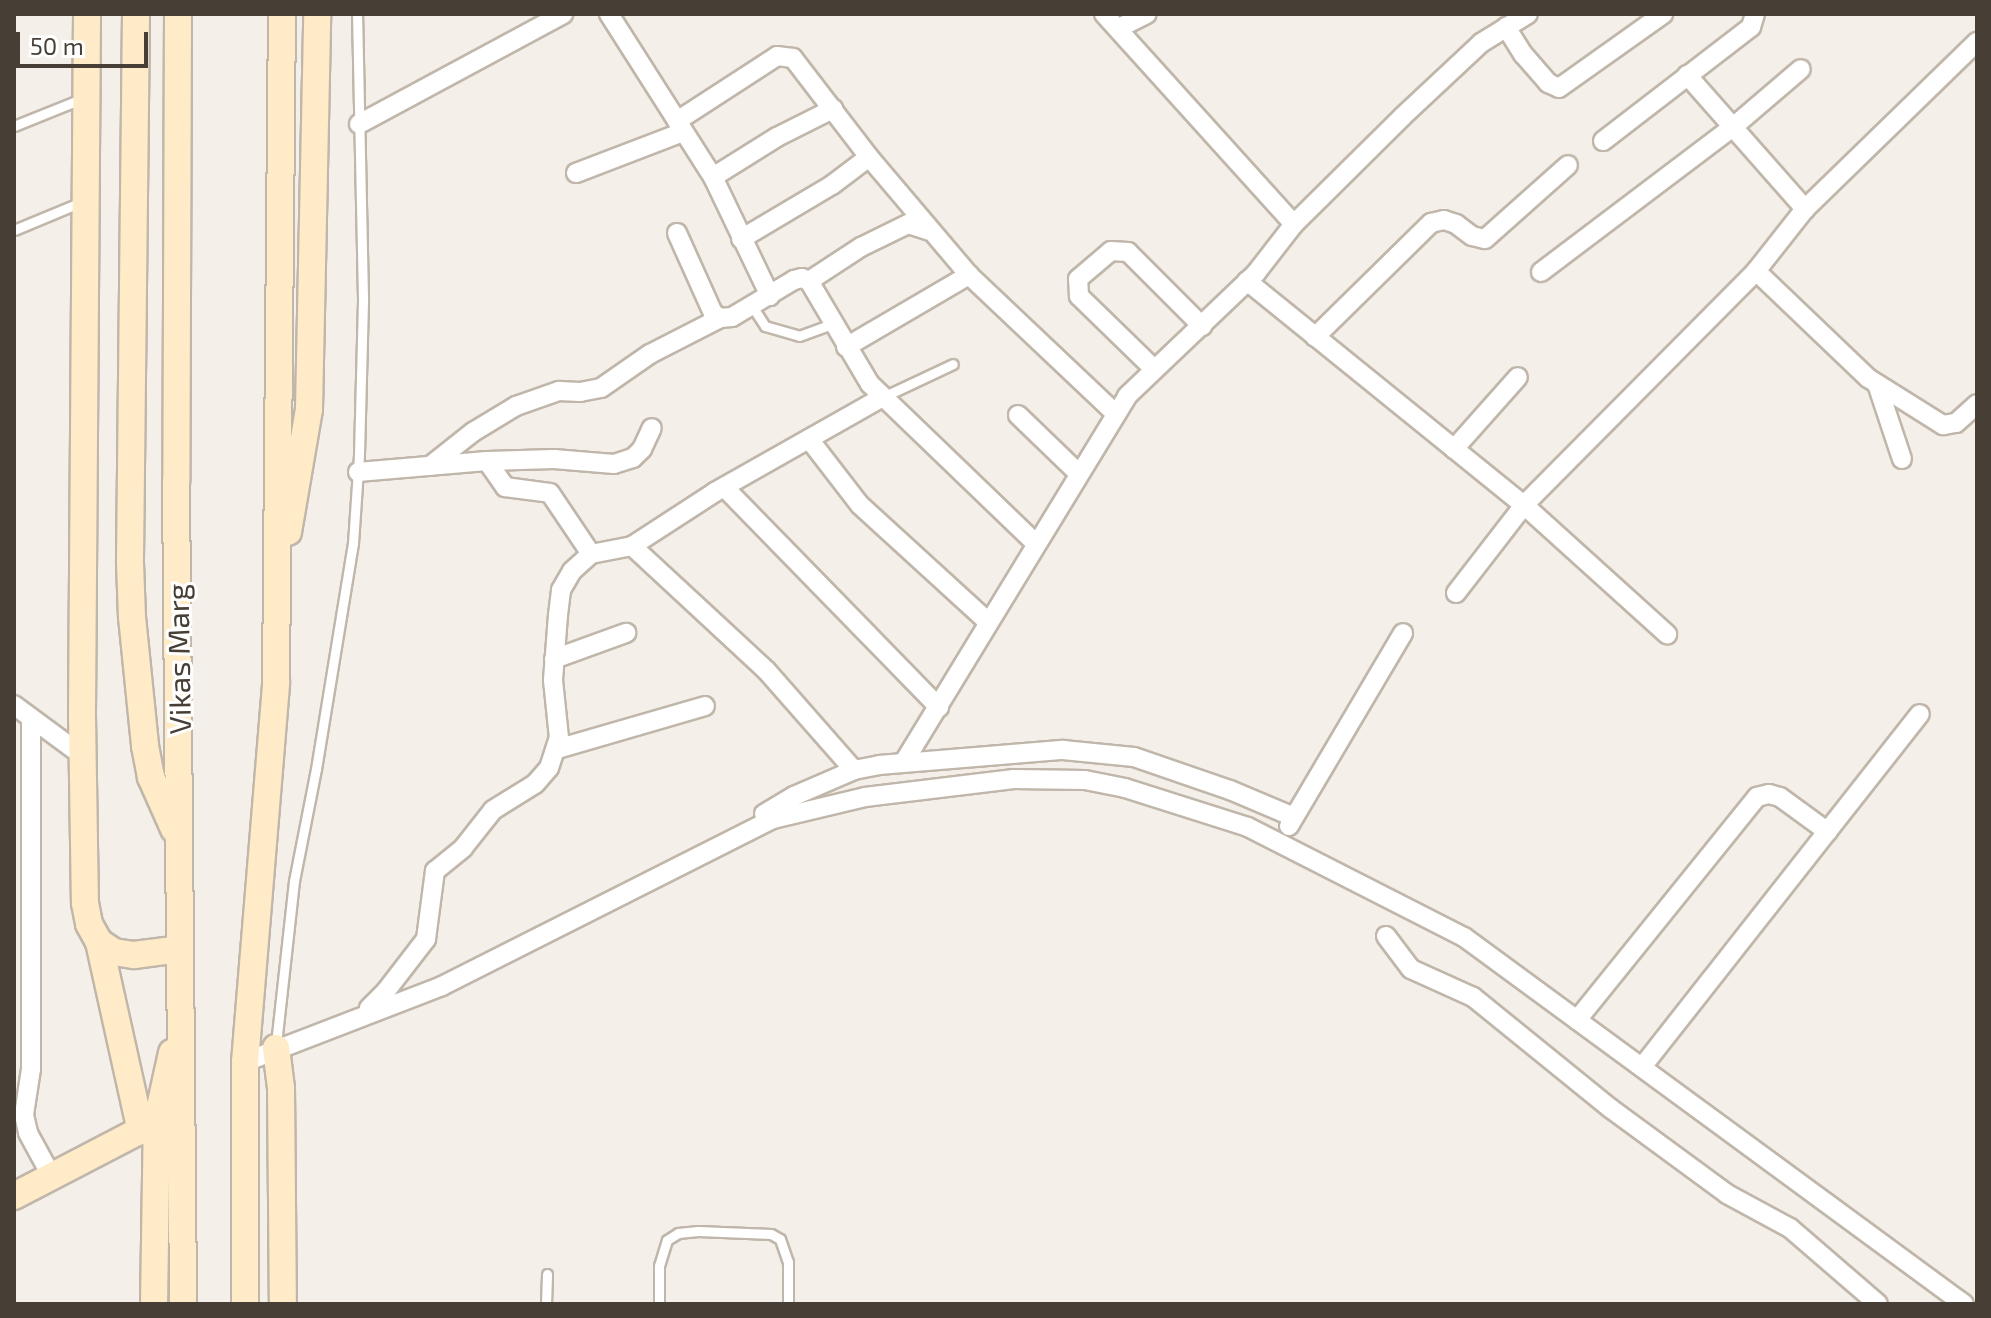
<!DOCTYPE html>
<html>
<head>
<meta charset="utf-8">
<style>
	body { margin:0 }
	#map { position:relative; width:1991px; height:1318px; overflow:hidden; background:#f4efe8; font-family:"Exo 2",sans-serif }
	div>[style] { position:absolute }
	.roads { filter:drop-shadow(2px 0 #c0b6aa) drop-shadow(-2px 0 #c0b6aa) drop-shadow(0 2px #c0b6aa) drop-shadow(0 -2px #c0b6aa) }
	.lane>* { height:9px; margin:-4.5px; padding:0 4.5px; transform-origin:4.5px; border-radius:4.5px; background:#fff }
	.street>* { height:18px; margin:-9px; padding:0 9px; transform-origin:9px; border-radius:9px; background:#fff }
	.secondary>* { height:26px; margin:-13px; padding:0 13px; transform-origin:13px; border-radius:13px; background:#ffebc7 }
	span { translate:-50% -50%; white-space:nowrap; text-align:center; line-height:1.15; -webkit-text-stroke:6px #fff; paint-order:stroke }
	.street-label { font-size:30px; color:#473f36 }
	.frame { position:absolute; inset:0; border:16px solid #473f36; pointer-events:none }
	.scale { position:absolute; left:16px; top:32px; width:132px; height:36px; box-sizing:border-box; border:4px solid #473f36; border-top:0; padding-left:10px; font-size:24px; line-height:28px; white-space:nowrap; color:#473f36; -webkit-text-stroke:6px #fff; paint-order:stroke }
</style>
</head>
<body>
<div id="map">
	<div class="roads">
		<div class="lane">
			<i style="left:14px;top:126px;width:72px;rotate:-21.9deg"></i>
			<i style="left:14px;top:230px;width:76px;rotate:-22.5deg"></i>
			<i style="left:752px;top:306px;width:24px;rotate:57deg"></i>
			<i style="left:765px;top:326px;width:35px;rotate:16deg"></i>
			<i style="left:799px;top:336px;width:35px;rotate:-20deg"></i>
			<i style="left:883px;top:397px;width:77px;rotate:-25.2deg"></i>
			<i style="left:276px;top:1044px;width:164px;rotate:-83.7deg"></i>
			<i style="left:294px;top:881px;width:114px;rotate:-78.9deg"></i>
			<i style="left:316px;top:769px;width:229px;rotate:-80.7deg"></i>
			<i style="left:353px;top:543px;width:89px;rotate:-86.1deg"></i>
			<i style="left:359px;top:454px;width:156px;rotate:-88.5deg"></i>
			<i style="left:363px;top:298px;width:284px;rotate:-91.2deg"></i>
			<i style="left:546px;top:1304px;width:30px;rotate:-88deg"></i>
			<i style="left:659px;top:1304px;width:38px;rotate:-90deg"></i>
			<i style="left:659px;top:1266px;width:27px;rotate:-73deg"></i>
			<i style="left:667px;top:1240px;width:13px;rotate:-32deg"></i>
			<i style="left:678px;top:1233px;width:20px;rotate:-6deg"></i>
			<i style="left:698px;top:1231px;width:73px;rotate:2.4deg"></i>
			<i style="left:771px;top:1234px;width:10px;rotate:29deg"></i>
			<i style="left:780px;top:1239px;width:24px;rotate:71deg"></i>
			<i style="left:788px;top:1262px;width:42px;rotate:90deg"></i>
		</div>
		<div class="street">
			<i style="left:609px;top:14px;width:193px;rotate:57.5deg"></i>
			<i style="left:713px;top:177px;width:132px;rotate:64.4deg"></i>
			<i style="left:1104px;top:14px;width:283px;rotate:47.9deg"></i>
			<i style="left:1506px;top:27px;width:32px;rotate:58deg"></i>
			<i style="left:1523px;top:54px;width:38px;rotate:49deg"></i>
			<i style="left:1548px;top:83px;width:12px;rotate:24deg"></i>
			<i style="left:1559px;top:88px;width:128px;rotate:-35.4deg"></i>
			<i style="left:1119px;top:28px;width:31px;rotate:-27deg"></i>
			<i style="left:1687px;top:75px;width:179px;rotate:48.6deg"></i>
			<i style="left:677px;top:121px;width:119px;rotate:-33deg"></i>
			<i style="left:777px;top:56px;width:16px;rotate:7deg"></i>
			<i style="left:793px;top:58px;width:125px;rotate:52.5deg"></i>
			<i style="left:869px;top:157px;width:155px;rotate:49.7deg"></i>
			<i style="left:969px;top:275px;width:199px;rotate:43.4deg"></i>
			<i style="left:359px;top:124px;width:232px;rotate:-28.3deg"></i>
			<i style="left:1603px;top:141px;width:187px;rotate:-37.6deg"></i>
			<i style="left:1751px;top:27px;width:14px;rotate:-73deg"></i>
			<i style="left:576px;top:173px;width:115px;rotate:-21deg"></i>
			<i style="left:713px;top:177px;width:75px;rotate:-32deg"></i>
			<i style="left:777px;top:137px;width:63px;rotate:-26.6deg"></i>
			<i style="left:677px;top:233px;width:88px;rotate:65.8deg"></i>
			<i style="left:713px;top:313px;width:9px;rotate:36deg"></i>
			<i style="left:720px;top:318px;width:12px;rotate:-5deg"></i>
			<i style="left:732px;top:317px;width:72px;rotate:-30.8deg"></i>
			<i style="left:794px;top:280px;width:8px;rotate:-14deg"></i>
			<i style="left:802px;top:278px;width:8px;rotate:23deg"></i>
			<i style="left:809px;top:281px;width:120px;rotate:59.4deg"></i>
			<i style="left:870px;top:384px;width:229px;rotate:43.9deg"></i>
			<i style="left:741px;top:239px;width:106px;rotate:-30.7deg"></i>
			<i style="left:832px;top:185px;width:46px;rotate:-37.1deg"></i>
			<i style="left:1756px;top:271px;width:155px;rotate:43.7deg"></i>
			<i style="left:1868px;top:378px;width:89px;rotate:32.1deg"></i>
			<i style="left:1943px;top:425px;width:13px;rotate:-9deg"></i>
			<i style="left:1956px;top:423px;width:28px;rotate:-42deg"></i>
			<i style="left:1541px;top:272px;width:241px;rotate:-37.1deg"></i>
			<i style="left:1733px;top:127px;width:89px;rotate:-40.5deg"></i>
			<i style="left:809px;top:281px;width:62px;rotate:-33.2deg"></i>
			<i style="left:861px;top:247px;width:52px;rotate:-26.1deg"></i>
			<i style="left:908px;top:224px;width:22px;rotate:18deg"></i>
			<i style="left:1247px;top:281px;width:356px;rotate:39deg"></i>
			<i style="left:1524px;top:505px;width:193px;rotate:42.1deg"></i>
			<i style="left:1315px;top:337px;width:163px;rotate:-44.5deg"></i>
			<i style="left:1431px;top:223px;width:13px;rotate:-13deg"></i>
			<i style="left:1444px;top:220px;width:13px;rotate:18deg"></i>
			<i style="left:1456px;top:224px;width:20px;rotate:37deg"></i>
			<i style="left:1472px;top:236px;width:13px;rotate:13deg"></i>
			<i style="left:1485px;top:239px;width:111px;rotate:-41.7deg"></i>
			<i style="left:846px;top:347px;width:143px;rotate:-30.3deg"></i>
			<i style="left:1154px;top:369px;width:105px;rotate:-135.8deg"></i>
			<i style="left:1079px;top:296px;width:17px;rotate:-93deg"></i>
			<i style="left:1078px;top:279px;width:43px;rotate:-40.3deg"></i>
			<i style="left:1111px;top:251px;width:17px;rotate:3deg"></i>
			<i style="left:1128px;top:252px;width:105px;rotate:45deg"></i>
			<i style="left:1877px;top:384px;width:79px;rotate:71.6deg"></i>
			<i style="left:1018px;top:415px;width:85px;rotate:44deg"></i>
			<i style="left:809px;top:439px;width:83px;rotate:52.3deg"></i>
			<i style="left:860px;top:505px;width:172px;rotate:42.4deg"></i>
			<i style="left:1454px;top:449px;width:96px;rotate:-48.4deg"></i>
			<i style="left:487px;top:461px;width:32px;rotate:55deg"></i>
			<i style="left:505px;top:487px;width:45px;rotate:7.6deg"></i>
			<i style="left:550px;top:493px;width:73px;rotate:56.1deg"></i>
			<i style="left:430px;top:466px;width:55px;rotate:-38.3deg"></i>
			<i style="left:473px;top:432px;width:50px;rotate:-31.2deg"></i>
			<i style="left:516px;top:406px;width:46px;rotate:-19.2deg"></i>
			<i style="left:559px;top:391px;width:21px;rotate:3deg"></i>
			<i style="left:580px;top:392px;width:21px;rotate:-11deg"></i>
			<i style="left:601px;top:388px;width:60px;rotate:-34.8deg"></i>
			<i style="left:650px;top:354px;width:79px;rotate:-27.2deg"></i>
			<i style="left:358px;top:472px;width:129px;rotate:-4.9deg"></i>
			<i style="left:487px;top:461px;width:67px;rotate:-1.7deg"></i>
			<i style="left:554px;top:459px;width:60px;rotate:4.8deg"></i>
			<i style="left:614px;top:464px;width:20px;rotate:-18deg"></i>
			<i style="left:633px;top:458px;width:13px;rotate:-45deg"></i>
			<i style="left:642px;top:449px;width:23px;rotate:-65deg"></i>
			<i style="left:724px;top:487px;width:308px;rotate:45.7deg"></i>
			<i style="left:632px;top:546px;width:183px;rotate:42.8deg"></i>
			<i style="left:766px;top:670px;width:133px;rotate:48.7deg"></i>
			<i style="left:1456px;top:593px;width:111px;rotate:-52.3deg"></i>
			<i style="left:1524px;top:505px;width:330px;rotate:-45.2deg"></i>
			<i style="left:1756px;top:271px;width:79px;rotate:-51.7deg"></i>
			<i style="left:1805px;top:209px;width:240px;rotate:-44.2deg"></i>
			<i style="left:554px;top:659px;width:77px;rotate:-19.9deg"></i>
			<i style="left:14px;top:705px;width:86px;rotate:36.5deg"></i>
			<i style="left:31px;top:720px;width:349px;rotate:90deg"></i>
			<i style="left:31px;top:1069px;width:47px;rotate:98.7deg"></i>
			<i style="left:24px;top:1115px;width:18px;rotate:77deg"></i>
			<i style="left:28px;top:1133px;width:50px;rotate:61.4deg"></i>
			<i style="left:557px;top:749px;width:154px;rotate:-16.2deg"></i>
			<i style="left:904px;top:762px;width:429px;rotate:-58.6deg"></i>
			<i style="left:1127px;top:396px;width:178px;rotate:-43.6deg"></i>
			<i style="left:1256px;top:273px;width:62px;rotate:-52.2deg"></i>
			<i style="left:1294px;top:224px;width:152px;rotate:-44.7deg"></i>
			<i style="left:1402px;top:117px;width:108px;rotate:-43.1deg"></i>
			<i style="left:1481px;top:43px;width:55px;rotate:-31.7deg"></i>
			<i style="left:764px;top:814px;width:35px;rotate:-31deg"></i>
			<i style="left:794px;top:796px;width:65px;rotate:-23.4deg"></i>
			<i style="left:854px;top:770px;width:25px;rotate:-11deg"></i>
			<i style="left:879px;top:765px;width:185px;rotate:-4.7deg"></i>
			<i style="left:1063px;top:750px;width:71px;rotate:5.6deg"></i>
			<i style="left:1134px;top:757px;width:102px;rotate:19deg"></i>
			<i style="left:1230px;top:790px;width:69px;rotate:22.9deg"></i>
			<i style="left:1289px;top:826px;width:224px;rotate:-59.4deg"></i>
			<i style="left:1386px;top:936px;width:41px;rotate:52.9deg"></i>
			<i style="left:1411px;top:969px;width:68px;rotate:24.3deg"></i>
			<i style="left:1473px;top:997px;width:176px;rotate:39deg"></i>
			<i style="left:1610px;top:1108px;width:145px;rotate:36.3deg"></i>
			<i style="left:1727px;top:1194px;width:72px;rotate:28.4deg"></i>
			<i style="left:1790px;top:1228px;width:116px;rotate:40.8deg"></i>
			<i style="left:369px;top:1008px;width:24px;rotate:-45deg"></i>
			<i style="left:386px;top:991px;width:66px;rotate:-52.4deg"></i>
			<i style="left:426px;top:939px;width:69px;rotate:-82.5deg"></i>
			<i style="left:435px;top:871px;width:36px;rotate:-39deg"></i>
			<i style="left:463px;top:848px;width:48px;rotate:-51.7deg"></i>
			<i style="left:493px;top:810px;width:49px;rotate:-31.8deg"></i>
			<i style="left:535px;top:784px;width:21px;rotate:-49deg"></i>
			<i style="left:549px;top:768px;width:32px;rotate:-72deg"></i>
			<i style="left:559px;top:738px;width:58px;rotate:-95.9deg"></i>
			<i style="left:553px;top:680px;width:65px;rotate:-85.6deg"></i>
			<i style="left:558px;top:615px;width:25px;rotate:-83deg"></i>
			<i style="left:561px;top:590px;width:22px;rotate:-60deg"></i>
			<i style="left:572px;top:571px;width:25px;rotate:-42deg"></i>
			<i style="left:591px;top:554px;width:42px;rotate:-11deg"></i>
			<i style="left:632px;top:546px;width:99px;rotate:-33deg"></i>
			<i style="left:715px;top:492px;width:193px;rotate:-29.5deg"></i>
			<i style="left:1577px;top:1020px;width:287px;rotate:-51.1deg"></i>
			<i style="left:1757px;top:797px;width:12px;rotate:-14deg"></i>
			<i style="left:1769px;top:794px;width:11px;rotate:15deg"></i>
			<i style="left:1780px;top:797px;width:59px;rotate:36.1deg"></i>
			<i style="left:245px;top:1062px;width:211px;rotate:-21.1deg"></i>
			<i style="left:442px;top:986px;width:371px;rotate:-26.8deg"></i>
			<i style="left:773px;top:819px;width:95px;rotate:-13.4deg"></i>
			<i style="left:865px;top:797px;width:150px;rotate:-6.9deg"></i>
			<i style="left:1014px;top:779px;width:71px;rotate:0.8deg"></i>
			<i style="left:1085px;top:780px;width:41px;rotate:11.3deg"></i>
			<i style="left:1125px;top:788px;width:129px;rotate:17.6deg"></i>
			<i style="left:1248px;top:827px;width:242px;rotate:27deg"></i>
			<i style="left:1464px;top:937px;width:620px;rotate:36.28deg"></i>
			<i style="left:1642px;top:1067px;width:449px;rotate:-51.8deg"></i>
		</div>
		<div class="secondary">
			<i style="left:87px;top:14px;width:702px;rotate:90.41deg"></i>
			<i style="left:82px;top:716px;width:187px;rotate:89.1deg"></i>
			<i style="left:85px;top:903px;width:21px;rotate:79deg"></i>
			<i style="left:89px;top:924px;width:21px;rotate:61deg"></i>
			<i style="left:99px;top:942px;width:18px;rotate:34deg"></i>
			<i style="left:114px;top:952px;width:20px;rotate:9deg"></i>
			<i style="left:134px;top:955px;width:46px;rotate:-7.4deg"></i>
			<i style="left:136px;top:14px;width:549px;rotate:90.63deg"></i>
			<i style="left:130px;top:563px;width:54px;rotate:87.9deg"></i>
			<i style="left:132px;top:617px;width:130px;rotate:84.2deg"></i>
			<i style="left:145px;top:746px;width:32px;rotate:79deg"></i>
			<i style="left:151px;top:777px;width:57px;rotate:66.1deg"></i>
			<i style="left:178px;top:14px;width:467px;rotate:90.2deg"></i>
			<i style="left:176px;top:481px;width:823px;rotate:89.51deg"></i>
			<i style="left:288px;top:532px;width:125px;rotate:-80.3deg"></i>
			<i style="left:309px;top:409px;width:395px;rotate:-88.8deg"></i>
			<i style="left:99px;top:942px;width:194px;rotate:77.5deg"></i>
			<i style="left:276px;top:1048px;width:40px;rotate:82.9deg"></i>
			<i style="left:281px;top:1088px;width:216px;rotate:89.5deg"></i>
			<i style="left:14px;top:1196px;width:160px;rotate:-27.5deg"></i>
			<i style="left:154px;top:1304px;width:183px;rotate:-89.1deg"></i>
			<i style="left:157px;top:1121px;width:70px;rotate:-77.6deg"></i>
			<i style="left:245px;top:1304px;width:242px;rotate:-90deg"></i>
			<i style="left:245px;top:1062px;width:381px;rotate:-85.3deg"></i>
			<i style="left:276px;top:682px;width:668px;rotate:-89.49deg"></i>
		</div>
	</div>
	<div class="street-label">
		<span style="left:178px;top:659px;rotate:-91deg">Vikas Marg</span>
	</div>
	<div class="frame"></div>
	<div class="scale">50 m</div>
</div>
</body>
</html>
